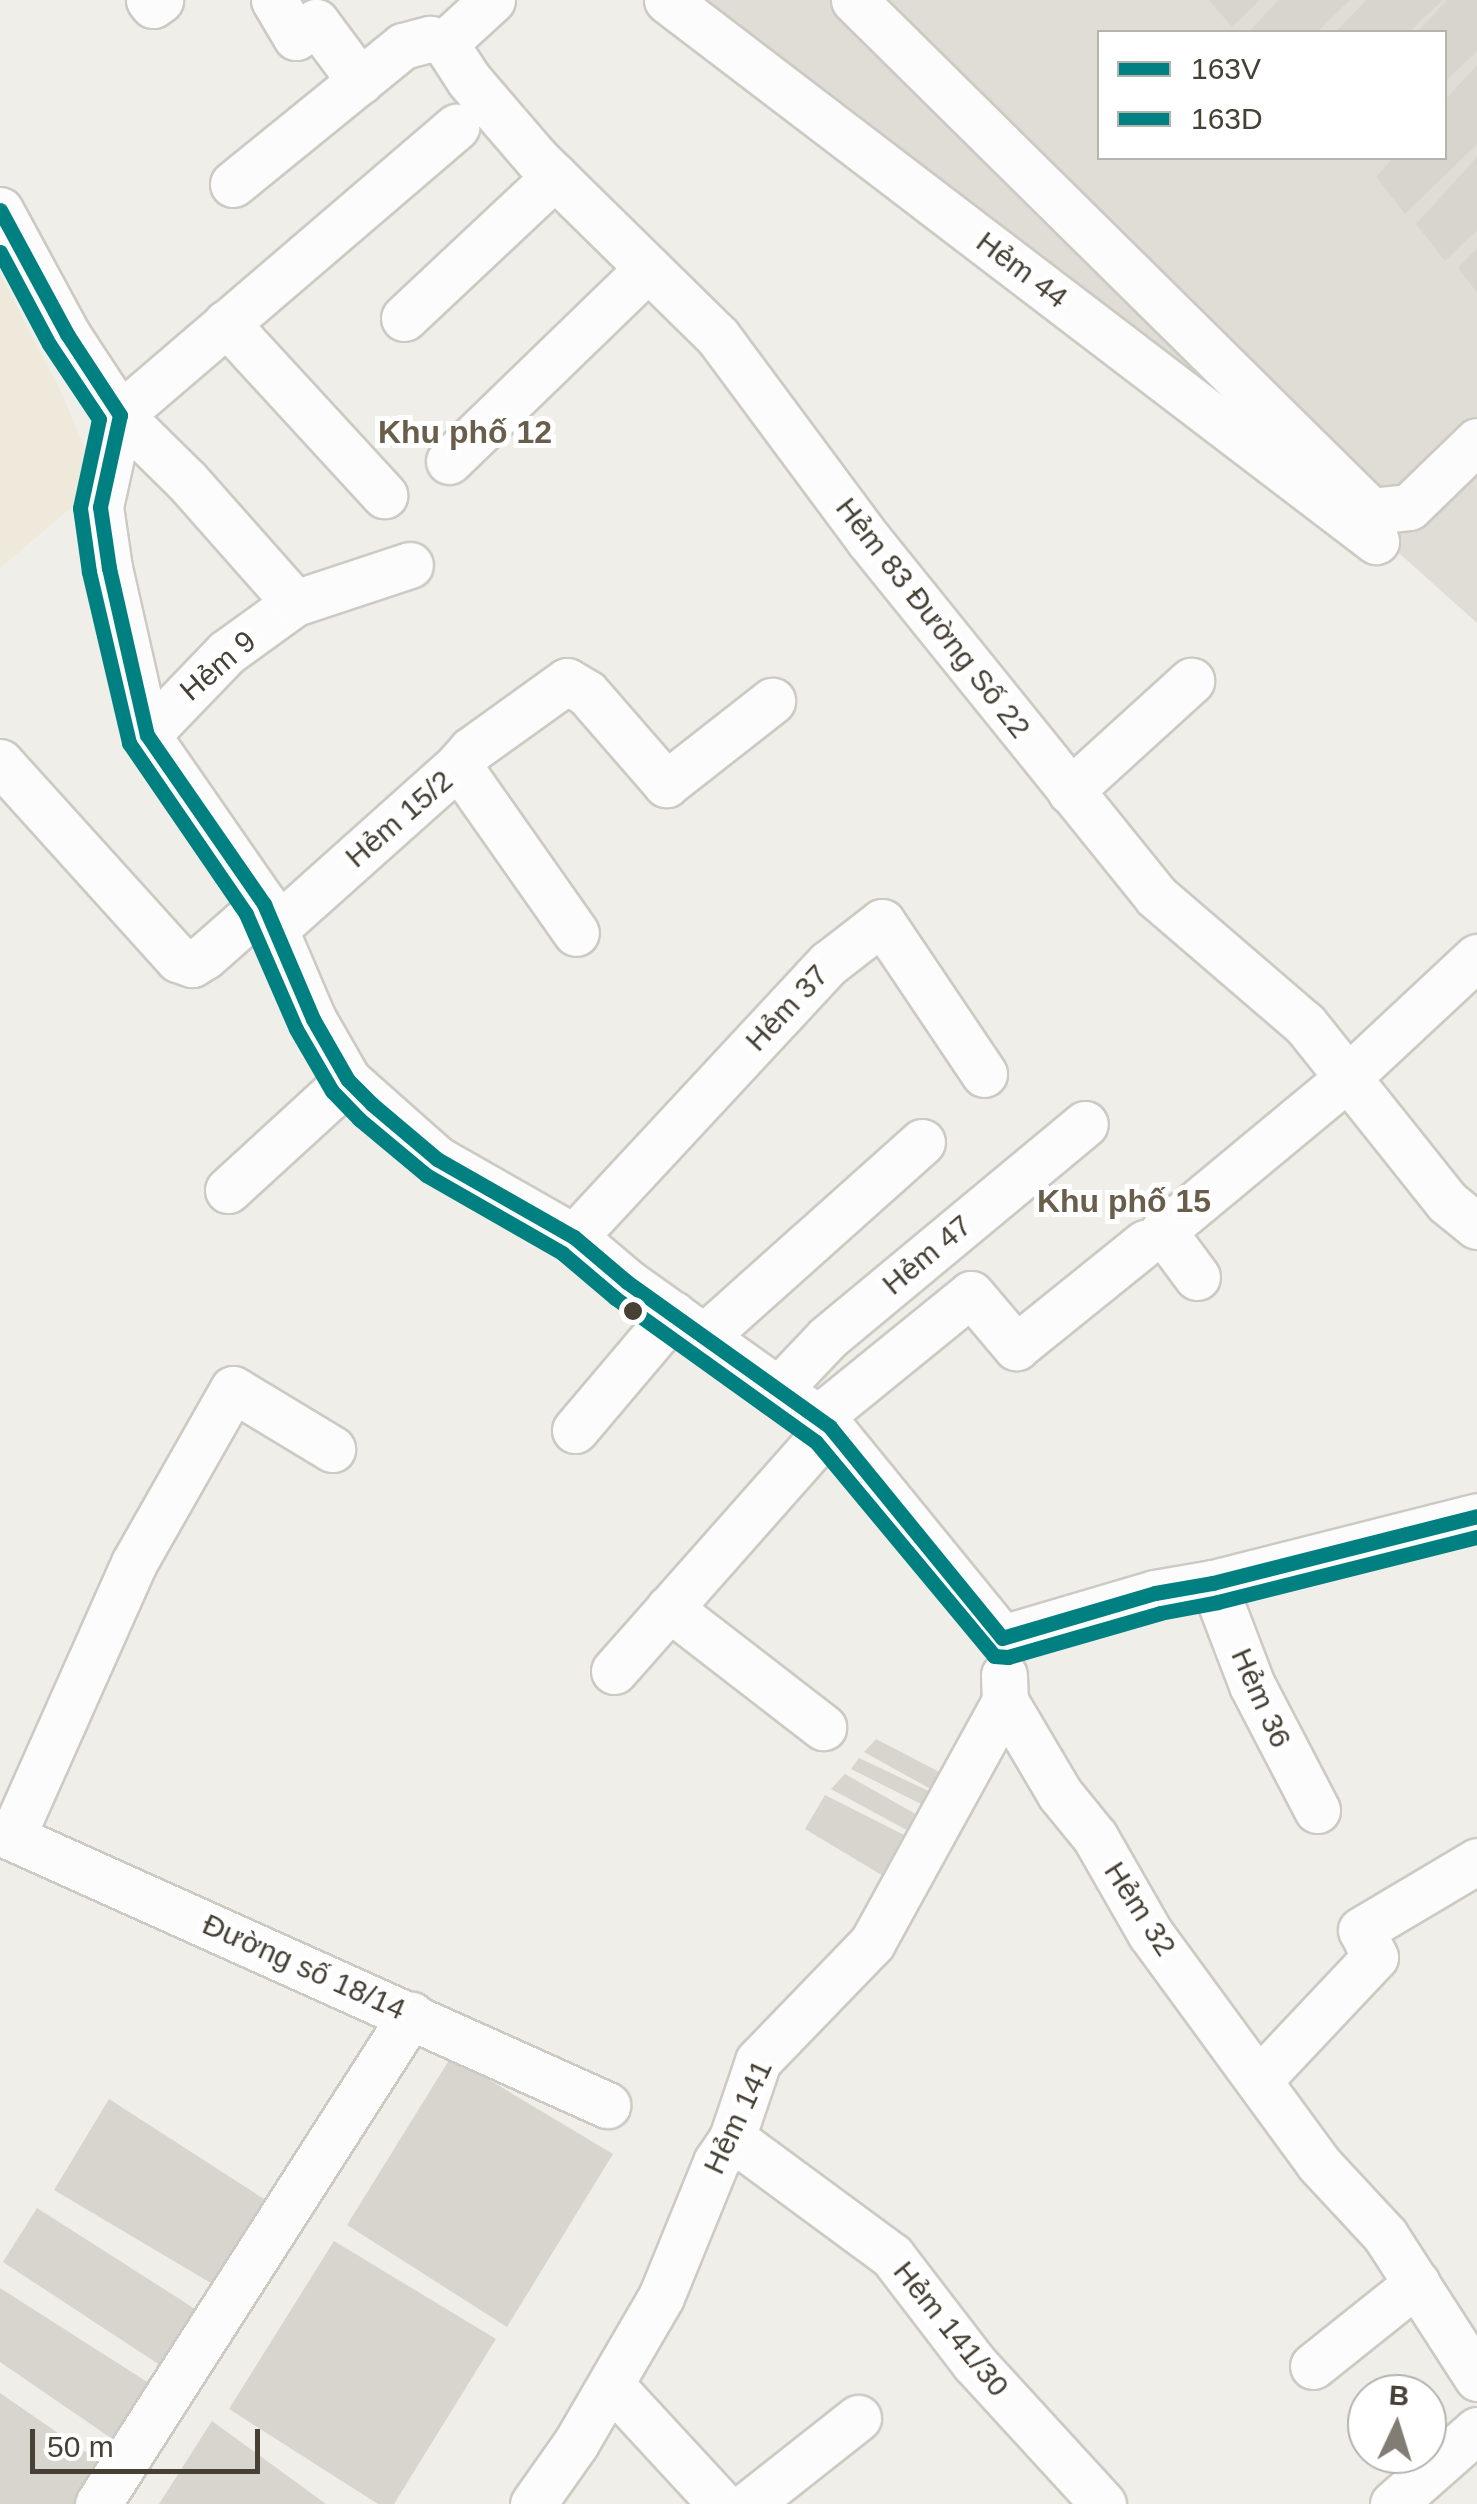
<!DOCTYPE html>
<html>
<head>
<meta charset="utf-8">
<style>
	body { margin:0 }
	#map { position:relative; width:1477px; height:2504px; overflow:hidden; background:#f0eee8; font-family:Arial,sans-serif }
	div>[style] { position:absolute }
	.industrial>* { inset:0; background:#e0ddd6 }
	.education>* { inset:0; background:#eee9da }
	.building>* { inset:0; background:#d8d5cf }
	.roads { filter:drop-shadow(2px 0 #cdcac4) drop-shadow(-2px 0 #cdcac4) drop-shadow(0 2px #cdcac4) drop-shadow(0 -2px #cdcac4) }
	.minor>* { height:45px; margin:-22.5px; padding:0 22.5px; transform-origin:22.5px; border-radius:22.5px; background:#fdfcfc }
	.bus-1>* { height:15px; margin:-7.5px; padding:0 7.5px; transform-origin:7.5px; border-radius:7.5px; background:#008080 }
	.bus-2>* { height:15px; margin:-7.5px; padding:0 7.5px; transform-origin:7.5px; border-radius:7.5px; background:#008080 }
	.dots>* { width:28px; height:28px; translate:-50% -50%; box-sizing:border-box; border:5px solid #fff; border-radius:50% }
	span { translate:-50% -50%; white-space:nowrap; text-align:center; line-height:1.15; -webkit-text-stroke:10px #fff; paint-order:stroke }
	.street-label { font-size:30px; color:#464035 }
	.neighbourhood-label { font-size:32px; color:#695e4b; font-weight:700 }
	.legend { position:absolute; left:1097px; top:30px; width:350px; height:130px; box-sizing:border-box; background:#fff; border:2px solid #b5b3ae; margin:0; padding:12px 18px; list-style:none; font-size:30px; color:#464035 }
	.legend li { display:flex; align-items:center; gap:20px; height:50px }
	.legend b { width:50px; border:2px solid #b5b3ae }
	.north { position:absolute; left:1347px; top:2374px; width:100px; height:100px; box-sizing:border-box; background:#fff; border:2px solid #b5b3ae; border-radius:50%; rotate:4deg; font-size:28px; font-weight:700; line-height:40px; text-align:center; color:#464035 }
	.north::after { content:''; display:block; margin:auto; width:35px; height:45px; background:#827d74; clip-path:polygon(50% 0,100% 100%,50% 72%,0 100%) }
	.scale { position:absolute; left:30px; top:2429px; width:230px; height:45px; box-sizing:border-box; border:5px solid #464035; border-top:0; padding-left:12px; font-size:30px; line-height:35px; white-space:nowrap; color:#464035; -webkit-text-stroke:8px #fff; paint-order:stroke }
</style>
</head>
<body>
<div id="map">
	<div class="industrial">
		<i style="clip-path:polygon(evenodd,677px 0,1477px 0,1477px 623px,1380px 536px,677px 0,1100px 32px,1444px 32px,1444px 158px,1100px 158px,1100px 32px)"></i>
	</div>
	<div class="education">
		<i style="clip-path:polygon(0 274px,63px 396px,89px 459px,87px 494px,0 568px)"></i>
	</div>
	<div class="building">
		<i style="clip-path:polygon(1209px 0,1260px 0,1232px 27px)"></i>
		<i style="clip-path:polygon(1278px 0,1350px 0,1317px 32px,1249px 32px)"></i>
		<i style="clip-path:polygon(1366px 0,1443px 0,1409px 32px,1336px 32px)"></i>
		<i style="clip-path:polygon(1447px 0,1477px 0,1477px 51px,1444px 83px,1444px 32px,1417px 32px)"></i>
		<i style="clip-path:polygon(1477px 65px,1477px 144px,1405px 214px,1376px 177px,1393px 158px,1444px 158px,1444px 101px)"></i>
		<i style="clip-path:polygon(1477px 157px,1477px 230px,1445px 261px,1416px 224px)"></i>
		<i style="clip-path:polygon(1477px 248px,1477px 292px,1458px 268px)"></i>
		<i style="clip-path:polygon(876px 1739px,949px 1777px,936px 1792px,864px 1752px)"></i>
		<i style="clip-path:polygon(859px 1758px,937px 1795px,931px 1809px,851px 1769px)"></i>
		<i style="clip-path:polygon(845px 1774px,928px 1821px,914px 1834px,831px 1789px)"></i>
		<i style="clip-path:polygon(825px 1795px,908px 1837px,885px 1877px,805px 1829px)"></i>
		<i style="clip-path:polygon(451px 2057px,613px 2154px,507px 2327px,347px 2225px)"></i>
		<i style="clip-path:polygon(109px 2099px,278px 2208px,231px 2295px,54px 2190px)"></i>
		<i style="clip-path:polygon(37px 2208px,203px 2314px,175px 2375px,3px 2262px)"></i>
		<i style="clip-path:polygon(334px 2241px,496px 2339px,394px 2504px,378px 2504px,229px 2409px)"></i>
		<i style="clip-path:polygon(0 2288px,163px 2392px,127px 2449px,0 2362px)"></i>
		<i style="clip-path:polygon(0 2393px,113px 2471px,96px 2504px,0 2504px)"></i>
		<i style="clip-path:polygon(212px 2421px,326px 2504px,159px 2504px)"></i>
	</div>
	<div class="roads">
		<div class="minor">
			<i style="left:149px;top:0;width:6px;rotate:51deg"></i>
			<i style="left:153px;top:5px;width:9px;rotate:-36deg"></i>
			<i style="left:274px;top:0;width:43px;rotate:59.3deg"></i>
			<i style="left:296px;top:37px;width:25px;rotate:-37deg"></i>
			<i style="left:316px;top:22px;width:74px;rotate:53.3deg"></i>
			<i style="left:492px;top:0;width:64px;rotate:137.5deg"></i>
			<i style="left:445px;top:43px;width:44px;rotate:57deg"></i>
			<i style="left:469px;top:80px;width:104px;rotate:49.3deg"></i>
			<i style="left:537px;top:159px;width:254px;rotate:44.5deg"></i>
			<i style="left:718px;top:337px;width:252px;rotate:53.4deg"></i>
			<i style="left:868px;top:539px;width:459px;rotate:51.1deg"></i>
			<i style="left:1156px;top:896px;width:196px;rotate:40.7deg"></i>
			<i style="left:1305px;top:1024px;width:228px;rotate:51.4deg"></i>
			<i style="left:1447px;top:1202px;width:38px;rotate:39deg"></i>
			<i style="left:667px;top:0;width:892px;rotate:37.35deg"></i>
			<i style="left:854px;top:0;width:727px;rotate:44.67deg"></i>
			<i style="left:1371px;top:511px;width:38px;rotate:-6deg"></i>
			<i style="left:1409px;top:507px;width:95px;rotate:-44.1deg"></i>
			<i style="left:233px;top:184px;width:219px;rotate:-39.1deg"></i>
			<i style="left:403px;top:46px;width:28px;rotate:-15deg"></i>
			<i style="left:430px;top:39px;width:16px;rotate:15deg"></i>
			<i style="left:0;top:210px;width:141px;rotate:61.6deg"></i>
			<i style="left:67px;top:334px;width:97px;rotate:56.8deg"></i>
			<i style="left:120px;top:415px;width:94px;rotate:102.3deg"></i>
			<i style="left:100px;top:507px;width:62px;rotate:81.6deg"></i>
			<i style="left:109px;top:568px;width:171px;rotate:77.2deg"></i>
			<i style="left:147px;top:735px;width:206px;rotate:55.3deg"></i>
			<i style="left:264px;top:904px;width:125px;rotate:66.9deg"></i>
			<i style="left:313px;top:1019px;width:70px;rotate:60.2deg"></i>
			<i style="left:348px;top:1080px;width:119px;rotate:41.6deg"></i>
			<i style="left:437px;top:1159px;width:158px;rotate:29.7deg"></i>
			<i style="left:574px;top:1237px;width:70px;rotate:40.3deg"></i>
			<i style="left:627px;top:1282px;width:249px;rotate:35.5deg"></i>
			<i style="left:830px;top:1427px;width:272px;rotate:50.8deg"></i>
			<i style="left:404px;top:318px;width:207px;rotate:-43.2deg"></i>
			<i style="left:226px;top:323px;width:234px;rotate:47.4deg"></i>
			<i style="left:449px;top:461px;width:277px;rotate:-44.1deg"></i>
			<i style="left:295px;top:603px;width:164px;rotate:-131.5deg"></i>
			<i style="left:186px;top:480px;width:93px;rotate:-135.4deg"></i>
			<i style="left:120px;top:415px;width:443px;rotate:-40.6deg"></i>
			<i style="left:147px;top:735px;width:115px;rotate:-46.1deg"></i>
			<i style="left:227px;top:652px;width:84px;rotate:-35.8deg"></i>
			<i style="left:295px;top:603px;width:121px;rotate:-18.3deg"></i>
			<i style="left:0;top:762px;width:266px;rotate:47.9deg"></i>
			<i style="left:178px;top:959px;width:15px;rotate:20deg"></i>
			<i style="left:192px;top:964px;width:15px;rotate:-32deg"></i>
			<i style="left:205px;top:956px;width:79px;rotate:-41.4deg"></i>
			<i style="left:458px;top:765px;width:20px;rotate:-49deg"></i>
			<i style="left:471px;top:750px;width:118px;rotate:-35.7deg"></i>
			<i style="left:567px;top:681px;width:23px;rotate:31deg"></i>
			<i style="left:587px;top:693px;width:121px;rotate:49deg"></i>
			<i style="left:666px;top:784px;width:135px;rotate:-38.1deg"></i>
			<i style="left:1070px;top:791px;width:164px;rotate:-42.3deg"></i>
			<i style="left:276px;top:928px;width:244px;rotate:-41.8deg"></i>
			<i style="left:458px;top:765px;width:205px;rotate:54.9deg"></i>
			<i style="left:228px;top:1190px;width:163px;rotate:-42.5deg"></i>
			<i style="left:574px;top:1237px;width:374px;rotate:-47.1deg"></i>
			<i style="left:829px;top:963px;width:67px;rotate:-37.7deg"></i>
			<i style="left:882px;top:922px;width:183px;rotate:56.1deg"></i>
			<i style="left:1197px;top:1277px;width:57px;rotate:-126.5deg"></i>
			<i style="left:1163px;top:1231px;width:238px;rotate:-39.7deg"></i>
			<i style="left:1346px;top:1079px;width:179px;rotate:-43deg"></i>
			<i style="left:705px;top:1336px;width:291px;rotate:-41.8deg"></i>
			<i style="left:776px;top:1392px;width:74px;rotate:-46.6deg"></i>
			<i style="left:827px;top:1338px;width:335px;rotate:-39.7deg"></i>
			<i style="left:817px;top:1419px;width:198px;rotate:-39.1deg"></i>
			<i style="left:971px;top:1294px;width:70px;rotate:49.7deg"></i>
			<i style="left:1016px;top:1347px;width:166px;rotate:-38.9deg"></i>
			<i style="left:575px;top:1430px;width:152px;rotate:-49.8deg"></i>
			<i style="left:1213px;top:1583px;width:109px;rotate:69.1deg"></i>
			<i style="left:1252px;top:1685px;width:141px;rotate:62.5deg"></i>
			<i style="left:669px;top:1608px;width:195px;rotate:37.7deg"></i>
			<i style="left:1002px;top:1638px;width:159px;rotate:-16.4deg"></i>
			<i style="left:1155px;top:1593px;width:59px;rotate:-9.8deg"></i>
			<i style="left:1213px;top:1583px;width:272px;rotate:-14.2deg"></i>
			<i style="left:614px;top:1671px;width:326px;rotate:-48.5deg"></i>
			<i style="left:1004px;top:1675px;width:26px;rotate:88deg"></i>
			<i style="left:1005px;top:1701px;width:108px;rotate:59.4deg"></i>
			<i style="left:1060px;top:1794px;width:55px;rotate:50.9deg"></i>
			<i style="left:1095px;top:1837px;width:111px;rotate:60.2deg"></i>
			<i style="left:1150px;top:1933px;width:286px;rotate:53.8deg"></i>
			<i style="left:1319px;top:2164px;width:97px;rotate:47.1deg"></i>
			<i style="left:1385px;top:2235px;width:170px;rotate:57.2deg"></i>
			<i style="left:0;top:1832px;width:666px;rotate:24.22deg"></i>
			<i style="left:12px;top:1837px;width:300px;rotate:-66deg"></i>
			<i style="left:134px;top:1563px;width:200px;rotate:-60.4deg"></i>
			<i style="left:233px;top:1389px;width:116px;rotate:31.2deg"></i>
			<i style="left:1259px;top:2080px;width:169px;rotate:-46.7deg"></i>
			<i style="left:1375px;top:1957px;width:30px;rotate:-117deg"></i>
			<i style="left:1361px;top:1930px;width:135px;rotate:-30.7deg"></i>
			<i style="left:732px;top:2138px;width:199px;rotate:36.4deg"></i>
			<i style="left:892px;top:2256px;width:135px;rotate:52.5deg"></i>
			<i style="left:974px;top:2363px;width:191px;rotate:47.5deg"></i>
			<i style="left:1313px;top:2366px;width:133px;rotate:-38.6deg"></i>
			<i style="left:611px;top:2385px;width:162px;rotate:47.3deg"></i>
			<i style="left:98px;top:2504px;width:581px;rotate:-57.38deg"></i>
			<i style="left:533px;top:2504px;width:75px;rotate:-54.8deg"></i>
			<i style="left:576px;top:2443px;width:169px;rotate:-59.8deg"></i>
			<i style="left:661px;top:2297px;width:146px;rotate:-67.8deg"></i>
			<i style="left:716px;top:2162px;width:29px;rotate:-56deg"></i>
			<i style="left:732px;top:2138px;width:81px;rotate:-71.3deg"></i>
			<i style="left:758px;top:2061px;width:164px;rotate:-46deg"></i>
			<i style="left:872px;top:1943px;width:276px;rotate:-61.2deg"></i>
			<i style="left:749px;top:2504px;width:139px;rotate:-38.3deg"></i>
			<i style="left:1393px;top:2504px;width:112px;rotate:-41.4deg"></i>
		</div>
	</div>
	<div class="bus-1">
		<i style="left:0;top:210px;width:141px;rotate:61.6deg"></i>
		<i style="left:67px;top:334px;width:97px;rotate:56.8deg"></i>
		<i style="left:120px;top:415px;width:94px;rotate:102.3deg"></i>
		<i style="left:100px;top:507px;width:62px;rotate:81.6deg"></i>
		<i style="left:109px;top:568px;width:171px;rotate:77.2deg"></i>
		<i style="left:147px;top:735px;width:206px;rotate:55.3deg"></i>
		<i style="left:264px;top:904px;width:125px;rotate:66.9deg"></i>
		<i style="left:313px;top:1019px;width:70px;rotate:60.2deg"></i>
		<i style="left:348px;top:1080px;width:34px;rotate:45deg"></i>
		<i style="left:372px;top:1104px;width:85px;rotate:40.2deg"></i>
		<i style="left:437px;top:1159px;width:158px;rotate:29.7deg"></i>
		<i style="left:574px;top:1237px;width:70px;rotate:40.3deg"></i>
		<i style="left:627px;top:1282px;width:249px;rotate:35.5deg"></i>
		<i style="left:830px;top:1427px;width:272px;rotate:50.8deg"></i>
		<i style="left:1002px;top:1638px;width:159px;rotate:-16.4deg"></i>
		<i style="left:1155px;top:1593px;width:59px;rotate:-9.8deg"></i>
		<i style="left:1213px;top:1583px;width:272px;rotate:-14.2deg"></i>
	</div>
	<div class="bus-2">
		<i style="left:0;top:252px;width:104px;rotate:62deg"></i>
		<i style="left:49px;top:344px;width:90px;rotate:56.3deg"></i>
		<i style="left:99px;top:419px;width:91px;rotate:102.1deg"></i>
		<i style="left:80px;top:508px;width:65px;rotate:82deg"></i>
		<i style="left:89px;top:572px;width:176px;rotate:76.8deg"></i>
		<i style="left:129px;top:743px;width:207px;rotate:55.6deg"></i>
		<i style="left:246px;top:914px;width:125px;rotate:66.5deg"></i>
		<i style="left:296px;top:1029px;width:72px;rotate:59.9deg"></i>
		<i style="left:332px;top:1091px;width:39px;rotate:46deg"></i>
		<i style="left:359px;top:1119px;width:87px;rotate:39.9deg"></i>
		<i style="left:426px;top:1175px;width:157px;rotate:29.8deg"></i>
		<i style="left:562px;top:1253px;width:70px;rotate:40.3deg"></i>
		<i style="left:615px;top:1298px;width:247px;rotate:35.6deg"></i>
		<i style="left:816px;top:1442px;width:278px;rotate:50.2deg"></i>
		<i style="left:994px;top:1656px;width:14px;rotate:4deg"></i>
		<i style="left:1008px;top:1657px;width:158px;rotate:-16.1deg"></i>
		<i style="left:1160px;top:1613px;width:59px;rotate:-10.7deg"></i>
		<i style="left:1218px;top:1602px;width:267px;rotate:-14.1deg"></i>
	</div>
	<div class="dots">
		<i style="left:633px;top:1311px;background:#464035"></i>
	</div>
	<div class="street-label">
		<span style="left:1022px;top:270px;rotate:37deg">Hẻm 44</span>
		<span style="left:933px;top:618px;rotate:52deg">Hẻm 83 Đường Số 22</span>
		<span style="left:218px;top:666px;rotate:-41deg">Hẻm 9</span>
		<span style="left:399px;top:819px;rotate:-41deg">Hẻm 15/2</span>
		<span style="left:787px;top:1008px;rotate:-47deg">Hẻm 37</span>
		<span style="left:927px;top:1255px;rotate:-40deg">Hẻm 47</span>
		<span style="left:1261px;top:1698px;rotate:66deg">Hẻm 36</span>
		<span style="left:1140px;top:1909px;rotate:57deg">Hẻm 32</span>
		<span style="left:304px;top:1967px;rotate:24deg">Đường số 18/14</span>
		<span style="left:738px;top:2117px;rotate:-65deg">Hẻm 141</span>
		<span style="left:951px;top:2329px;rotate:51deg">Hẻm 141/30</span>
	</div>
	<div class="neighbourhood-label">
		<span style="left:465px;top:432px">Khu phố 12</span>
		<span style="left:1124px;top:1201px">Khu phố 15</span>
	</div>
	<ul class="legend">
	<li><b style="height:12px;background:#008080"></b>163V</li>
	<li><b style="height:12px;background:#008080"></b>163D</li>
	</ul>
	<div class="north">B</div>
	<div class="scale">50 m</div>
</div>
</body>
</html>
